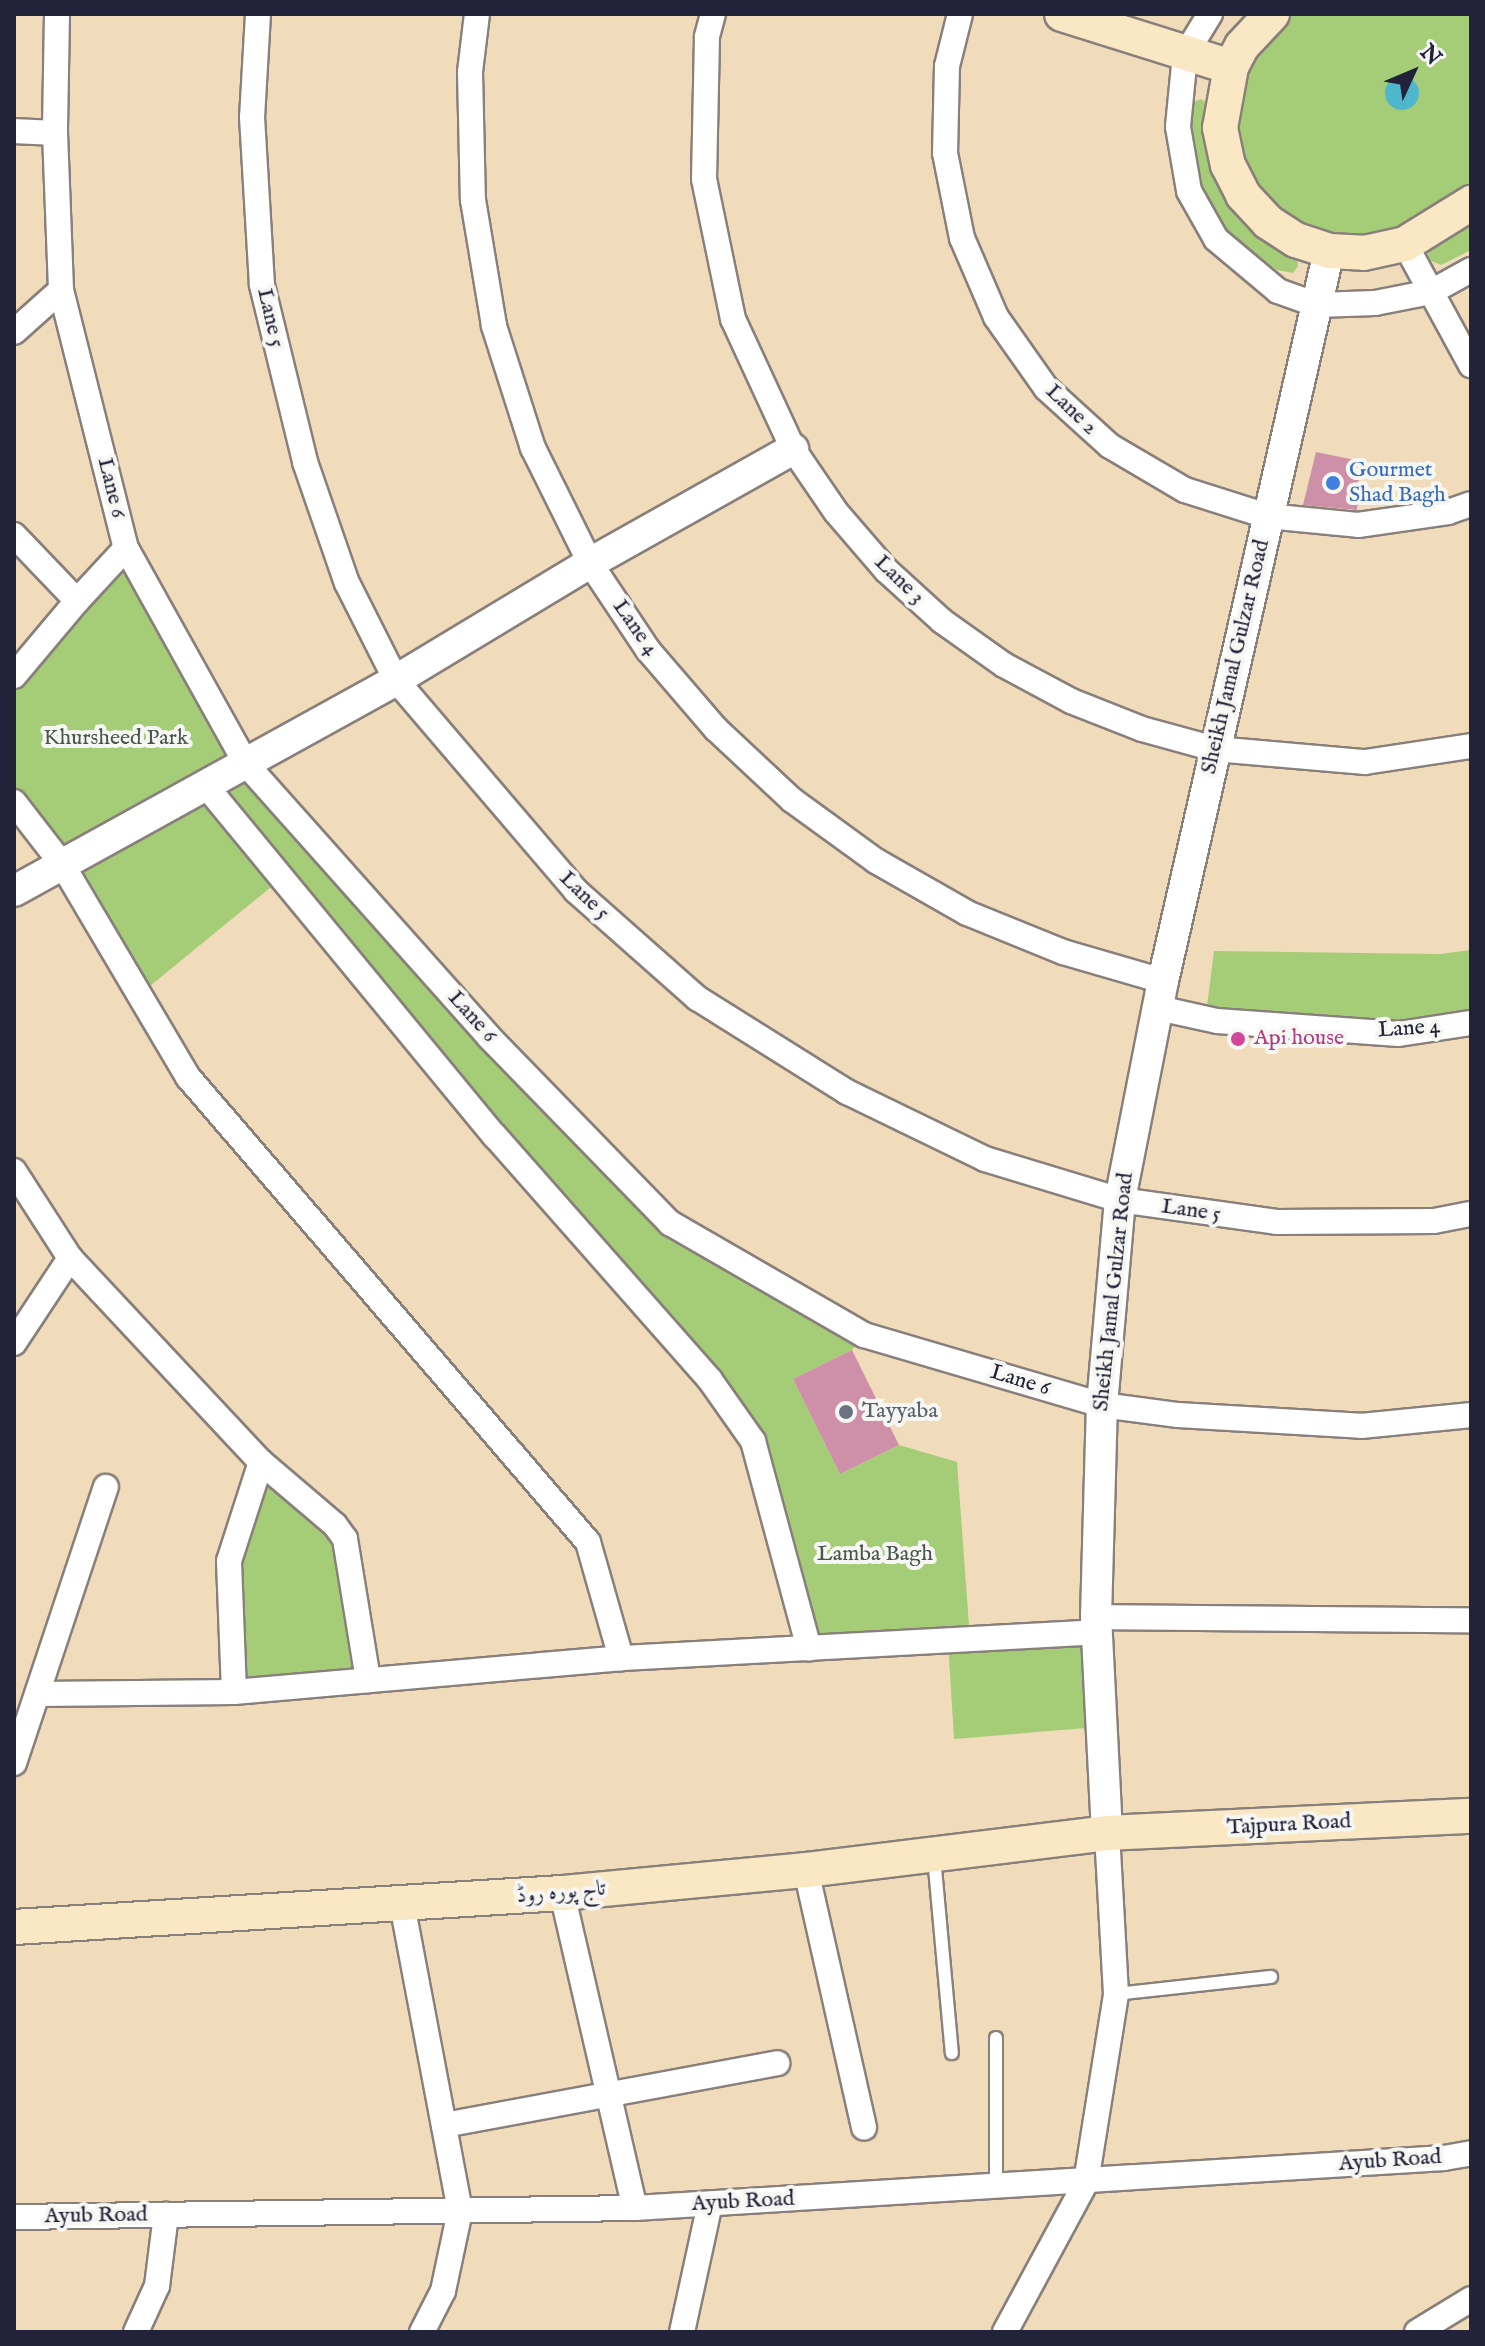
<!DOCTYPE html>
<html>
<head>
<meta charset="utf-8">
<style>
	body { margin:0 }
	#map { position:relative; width:1485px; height:2346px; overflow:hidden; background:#f0dcbb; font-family:"IM FELL English",Amiri,serif }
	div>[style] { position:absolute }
	.green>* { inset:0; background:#a5cc77 }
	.water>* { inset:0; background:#4eb6cd }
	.round { border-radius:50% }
	.building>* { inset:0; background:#ce90a9 }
	.roads { filter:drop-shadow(2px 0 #897f7b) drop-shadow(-2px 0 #897f7b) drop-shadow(0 2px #897f7b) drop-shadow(0 -2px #897f7b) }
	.service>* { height:12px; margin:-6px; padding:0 6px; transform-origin:6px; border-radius:6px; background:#fff }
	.minor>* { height:24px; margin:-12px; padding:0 12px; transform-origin:12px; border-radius:12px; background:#fff }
	.tertiary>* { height:30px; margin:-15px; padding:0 15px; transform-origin:15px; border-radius:15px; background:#fff }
	.secondary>* { height:34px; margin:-17px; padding:0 17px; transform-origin:17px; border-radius:17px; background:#fae7c3 }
	.dots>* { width:22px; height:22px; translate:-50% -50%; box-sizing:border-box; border:4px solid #f6f6f2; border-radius:50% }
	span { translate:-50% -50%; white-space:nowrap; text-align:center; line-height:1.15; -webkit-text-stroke:8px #f6f6f2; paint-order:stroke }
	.street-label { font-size:22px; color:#22223b }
	.shop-label { font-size:22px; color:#366cbe }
	.left { translate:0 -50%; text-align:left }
	.park-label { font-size:22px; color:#49554d }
	.hotel-label { font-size:22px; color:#b23c85 }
	.worship-label { font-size:22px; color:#5b616d }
	.frame { position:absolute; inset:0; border:16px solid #22223b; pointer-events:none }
	.north { position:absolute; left:1373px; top:32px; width:80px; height:80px; -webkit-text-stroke:6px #f6f6f2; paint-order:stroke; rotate:46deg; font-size:22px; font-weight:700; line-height:32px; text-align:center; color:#22223b }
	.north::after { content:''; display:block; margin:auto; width:28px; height:36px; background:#22223b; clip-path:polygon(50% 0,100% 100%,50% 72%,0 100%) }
</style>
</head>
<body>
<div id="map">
	<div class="green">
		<i style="clip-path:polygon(1294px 14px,1471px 14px,1471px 191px,1416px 221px,1383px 234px,1356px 237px,1314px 229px,1277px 206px,1250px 173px,1238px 144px,1235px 102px,1243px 68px,1268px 28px)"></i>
		<i style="clip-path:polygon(1201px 99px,1212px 108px,1297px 258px,1298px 266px,1293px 273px,1277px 270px,1221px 227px,1199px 186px,1188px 109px,1191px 103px)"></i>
		<i style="clip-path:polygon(1471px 225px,1471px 250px,1441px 265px,1429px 260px,1428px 254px,1434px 244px)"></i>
		<i style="clip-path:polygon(126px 548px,246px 764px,670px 1223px,864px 1335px,852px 1350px,793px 1379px,840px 1474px,899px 1445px,957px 1462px,970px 1639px,1080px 1633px,1086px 1728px,954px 1739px,948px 1641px,809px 1649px,753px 1441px,282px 878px,139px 995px,14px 802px,14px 677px)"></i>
		<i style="clip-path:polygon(1471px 950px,1471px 1015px,1404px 1027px,1207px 1006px,1214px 951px,1440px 954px)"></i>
		<i style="clip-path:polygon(261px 1462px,335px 1525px,368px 1680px,234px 1692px,229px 1561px)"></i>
	</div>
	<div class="water">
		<i class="round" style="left:1385px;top:76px;width:34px;height:34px"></i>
	</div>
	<div class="building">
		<i style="clip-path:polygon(1316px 452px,1360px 461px,1357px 510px,1303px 505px)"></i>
		<i style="clip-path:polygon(852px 1350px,899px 1445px,840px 1474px,793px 1379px)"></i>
	</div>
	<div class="roads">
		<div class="service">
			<i style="left:934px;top:1857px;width:197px;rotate:84.8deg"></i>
			<i style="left:1116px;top:1994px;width:156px;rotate:-6.3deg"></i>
			<i style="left:996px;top:2038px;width:149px;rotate:90deg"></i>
		</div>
		<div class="minor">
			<i style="left:57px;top:14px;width:119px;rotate:91deg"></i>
			<i style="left:55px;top:133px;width:157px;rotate:87.8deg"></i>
			<i style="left:61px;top:290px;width:266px;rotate:75.9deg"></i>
			<i style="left:126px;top:548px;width:247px;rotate:60.9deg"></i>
			<i style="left:246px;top:764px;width:365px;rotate:48.3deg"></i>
			<i style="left:489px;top:1037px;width:260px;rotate:45.8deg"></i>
			<i style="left:670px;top:1223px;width:224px;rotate:30deg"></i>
			<i style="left:864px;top:1335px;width:248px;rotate:16.4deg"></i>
			<i style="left:1102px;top:1405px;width:77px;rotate:7.5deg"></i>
			<i style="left:1178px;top:1415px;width:183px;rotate:3.4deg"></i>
			<i style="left:1361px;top:1426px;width:111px;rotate:-5.7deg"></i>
			<i style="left:258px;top:14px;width:103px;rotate:93.3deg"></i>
			<i style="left:252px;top:117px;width:168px;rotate:86.6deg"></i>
			<i style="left:262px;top:285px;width:182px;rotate:76.3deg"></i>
			<i style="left:305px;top:462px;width:128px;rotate:70.9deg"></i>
			<i style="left:347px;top:583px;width:109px;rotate:63.2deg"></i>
			<i style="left:396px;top:680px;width:277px;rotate:49.5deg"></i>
			<i style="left:576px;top:891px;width:162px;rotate:41.5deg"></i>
			<i style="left:697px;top:998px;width:177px;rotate:32.1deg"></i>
			<i style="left:847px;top:1092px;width:153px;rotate:25.9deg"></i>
			<i style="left:985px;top:1159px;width:141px;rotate:16.9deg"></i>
			<i style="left:1120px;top:1200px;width:158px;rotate:8deg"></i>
			<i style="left:1276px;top:1222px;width:158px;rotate:-0.4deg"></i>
			<i style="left:1434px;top:1221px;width:38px;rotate:-11deg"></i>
			<i style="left:477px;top:14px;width:58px;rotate:96.9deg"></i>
			<i style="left:470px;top:72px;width:128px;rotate:88.7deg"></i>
			<i style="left:473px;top:200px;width:128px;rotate:80.5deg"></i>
			<i style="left:494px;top:326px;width:128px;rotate:72.3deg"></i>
			<i style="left:533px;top:448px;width:128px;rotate:63.6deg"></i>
			<i style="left:590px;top:563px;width:105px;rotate:56.3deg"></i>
			<i style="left:648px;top:650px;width:104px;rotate:49.3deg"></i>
			<i style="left:716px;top:729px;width:104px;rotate:43.1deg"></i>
			<i style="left:792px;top:800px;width:104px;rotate:36deg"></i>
			<i style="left:876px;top:861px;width:105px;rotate:29.7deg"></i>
			<i style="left:967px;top:913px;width:104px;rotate:22.1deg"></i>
			<i style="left:1063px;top:952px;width:104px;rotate:16.2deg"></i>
			<i style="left:713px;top:14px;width:24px;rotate:105deg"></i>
			<i style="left:707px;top:37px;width:142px;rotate:91.2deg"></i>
			<i style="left:704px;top:179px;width:143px;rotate:78.3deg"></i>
			<i style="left:733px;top:319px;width:143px;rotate:65.2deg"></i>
			<i style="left:793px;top:449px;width:76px;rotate:55.7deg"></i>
			<i style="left:836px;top:512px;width:77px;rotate:49.2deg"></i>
			<i style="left:886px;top:570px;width:76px;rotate:42.3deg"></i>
			<i style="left:942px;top:621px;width:76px;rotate:35.4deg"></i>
			<i style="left:1004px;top:665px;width:76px;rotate:28.2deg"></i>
			<i style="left:1071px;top:701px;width:76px;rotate:21.5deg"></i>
			<i style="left:1142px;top:729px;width:76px;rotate:15.3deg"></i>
			<i style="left:1215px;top:749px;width:151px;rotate:5deg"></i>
			<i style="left:1365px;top:762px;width:107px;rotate:-8.6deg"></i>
			<i style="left:960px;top:14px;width:54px;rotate:104deg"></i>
			<i style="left:947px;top:66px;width:87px;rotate:91.3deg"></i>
			<i style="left:945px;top:153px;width:87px;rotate:78.7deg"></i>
			<i style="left:962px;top:238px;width:86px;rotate:66.7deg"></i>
			<i style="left:996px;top:317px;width:87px;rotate:54.8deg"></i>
			<i style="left:1046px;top:388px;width:86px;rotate:42.2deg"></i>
			<i style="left:1110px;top:446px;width:87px;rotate:30.4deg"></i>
			<i style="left:1185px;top:490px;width:86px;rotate:17.6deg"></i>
			<i style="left:1267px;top:516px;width:91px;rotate:5.6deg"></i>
			<i style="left:1358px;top:525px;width:91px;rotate:-8.2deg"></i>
			<i style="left:1448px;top:512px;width:24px;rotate:-19deg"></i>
			<i style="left:1210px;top:14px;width:48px;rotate:121.4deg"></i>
			<i style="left:1185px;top:55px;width:72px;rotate:95.6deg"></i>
			<i style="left:1178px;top:127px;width:65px;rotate:80.2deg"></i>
			<i style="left:1189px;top:191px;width:55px;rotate:60.6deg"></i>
			<i style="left:1216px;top:239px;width:81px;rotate:40deg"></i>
			<i style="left:1278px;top:291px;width:41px;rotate:19.7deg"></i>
			<i style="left:1317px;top:305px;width:58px;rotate:-2deg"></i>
			<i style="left:1375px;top:303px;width:57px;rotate:-11.1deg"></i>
			<i style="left:1431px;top:292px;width:46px;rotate:-28.8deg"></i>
			<i style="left:14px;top:131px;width:41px;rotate:2.8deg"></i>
			<i style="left:1405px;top:244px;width:138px;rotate:61.4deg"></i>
			<i style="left:14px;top:332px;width:63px;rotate:-41.8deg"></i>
			<i style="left:14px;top:535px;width:91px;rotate:46.3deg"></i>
			<i style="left:77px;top:601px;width:72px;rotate:-47.2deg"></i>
			<i style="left:14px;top:676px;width:98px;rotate:-50deg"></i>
			<i style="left:206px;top:786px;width:454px;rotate:50.5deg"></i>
			<i style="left:495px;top:1136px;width:325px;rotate:48.6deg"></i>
			<i style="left:710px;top:1380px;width:75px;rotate:54.8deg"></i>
			<i style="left:753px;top:1441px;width:215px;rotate:74.9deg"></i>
			<i style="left:14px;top:802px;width:78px;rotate:52.3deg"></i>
			<i style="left:62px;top:864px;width:247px;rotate:59.4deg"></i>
			<i style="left:188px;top:1077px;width:613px;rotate:49.3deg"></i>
			<i style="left:588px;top:1542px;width:121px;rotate:74.1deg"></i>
			<i style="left:1158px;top:1008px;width:60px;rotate:12.4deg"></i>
			<i style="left:1217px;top:1021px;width:182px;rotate:4.1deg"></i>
			<i style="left:1399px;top:1034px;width:73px;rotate:-8.7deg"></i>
			<i style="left:14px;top:1171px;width:103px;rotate:57.2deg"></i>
			<i style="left:70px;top:1258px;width:279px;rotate:46.9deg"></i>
			<i style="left:261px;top:1462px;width:97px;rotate:40.4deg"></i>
			<i style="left:335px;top:1525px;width:17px;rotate:54deg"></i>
			<i style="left:345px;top:1539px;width:143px;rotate:80.7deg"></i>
			<i style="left:14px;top:1343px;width:102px;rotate:-56.6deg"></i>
			<i style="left:1096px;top:1617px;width:375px;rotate:0.5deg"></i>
			<i style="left:234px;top:1692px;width:131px;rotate:-92.2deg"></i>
			<i style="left:229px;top:1561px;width:104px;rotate:-72.1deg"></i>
			<i style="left:38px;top:1694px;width:196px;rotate:-0.6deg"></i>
			<i style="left:234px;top:1692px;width:388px;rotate:-5deg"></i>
			<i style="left:621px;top:1658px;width:478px;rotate:-3.1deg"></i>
			<i style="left:14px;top:1763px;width:291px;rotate:-71.6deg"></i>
			<i style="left:806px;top:1870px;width:264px;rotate:77.3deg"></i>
			<i style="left:562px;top:1893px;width:323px;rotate:77deg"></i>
			<i style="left:402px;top:1904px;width:312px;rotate:79.3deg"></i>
			<i style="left:460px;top:2211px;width:82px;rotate:102deg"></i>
			<i style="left:443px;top:2291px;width:46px;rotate:117.1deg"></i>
			<i style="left:444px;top:2125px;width:339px;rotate:-10.5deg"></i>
			<i style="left:14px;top:2217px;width:621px;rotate:-0.83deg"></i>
			<i style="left:635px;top:2208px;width:811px;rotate:-3.54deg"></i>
			<i style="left:1444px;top:2158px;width:27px;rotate:-10deg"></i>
			<i style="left:136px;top:2332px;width:51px;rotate:-65.5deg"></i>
			<i style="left:157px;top:2286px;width:72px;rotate:-82.8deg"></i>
			<i style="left:682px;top:2332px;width:131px;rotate:-77.7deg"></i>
			<i style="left:1005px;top:2332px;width:170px;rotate:-61.6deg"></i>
			<i style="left:1086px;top:2182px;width:190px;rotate:-80.9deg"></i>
			<i style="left:1116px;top:1994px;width:161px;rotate:-93.2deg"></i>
			<i style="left:1417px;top:2332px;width:63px;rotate:-31.4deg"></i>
		</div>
		<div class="tertiary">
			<i style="left:14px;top:891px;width:436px;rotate:-28.9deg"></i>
			<i style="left:396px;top:680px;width:227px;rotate:-31.1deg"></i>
			<i style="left:590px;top:563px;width:233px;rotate:-29.3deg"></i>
			<i style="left:1107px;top:1833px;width:216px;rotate:-92.9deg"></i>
			<i style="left:1096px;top:1617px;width:212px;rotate:-88.4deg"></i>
			<i style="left:1102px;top:1405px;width:206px;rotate:-85deg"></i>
			<i style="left:1120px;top:1200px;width:223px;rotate:-78.9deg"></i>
			<i style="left:1163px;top:981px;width:749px;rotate:-77.19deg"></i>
		</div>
		<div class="secondary">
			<i style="left:1062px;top:14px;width:177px;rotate:17.4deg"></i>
			<i style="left:1272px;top:14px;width:44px;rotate:133.2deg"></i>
			<i style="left:1242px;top:46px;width:24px;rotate:118deg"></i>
			<i style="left:1231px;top:67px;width:62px;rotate:100.2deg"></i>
			<i style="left:1220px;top:128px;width:38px;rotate:78deg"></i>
			<i style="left:1228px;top:165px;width:34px;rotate:63deg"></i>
			<i style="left:1243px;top:195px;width:37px;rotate:47deg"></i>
			<i style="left:1268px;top:222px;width:33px;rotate:33deg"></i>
			<i style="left:1296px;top:240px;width:35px;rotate:18deg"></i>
			<i style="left:1329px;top:251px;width:35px;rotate:3deg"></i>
			<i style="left:1364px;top:253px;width:42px;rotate:-12.4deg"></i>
			<i style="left:1405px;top:244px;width:78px;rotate:-31.8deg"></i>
			<i style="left:14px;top:1927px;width:549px;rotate:-3.55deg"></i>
			<i style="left:562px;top:1893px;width:245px;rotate:-5.4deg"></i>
			<i style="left:806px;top:1870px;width:303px;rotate:-7deg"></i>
			<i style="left:1107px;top:1833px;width:364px;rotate:-2.7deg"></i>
		</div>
	</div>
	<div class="dots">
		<i style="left:1333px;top:483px;background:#3f7fe0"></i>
		<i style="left:1238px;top:1039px;background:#d1479c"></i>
		<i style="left:846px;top:1412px;background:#6b7280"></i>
	</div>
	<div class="street-label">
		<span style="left:270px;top:318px;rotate:77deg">Lane 5</span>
		<span style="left:1071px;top:410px;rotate:44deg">Lane 2</span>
		<span style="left:111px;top:488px;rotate:76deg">Lane 6</span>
		<span style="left:899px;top:580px;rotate:44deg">Lane 3</span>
		<span style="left:635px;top:628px;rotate:55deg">Lane 4</span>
		<span style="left:1236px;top:657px;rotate:-77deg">Sheikh Jamal Gulzar Road</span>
		<span style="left:584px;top:896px;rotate:44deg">Lane 5</span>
		<span style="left:472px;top:1017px;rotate:48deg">Lane 6</span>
		<span style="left:1409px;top:1029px;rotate:-4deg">Lane 4</span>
		<span style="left:1191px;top:1211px;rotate:8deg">Lane 5</span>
		<span style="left:1114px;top:1292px;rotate:-84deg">Sheikh Jamal Gulzar Road</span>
		<span style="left:1020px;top:1381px;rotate:17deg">Lane 6</span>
		<span style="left:1289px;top:1825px;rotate:-3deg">Tajpura Road</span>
		<span style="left:561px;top:1893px;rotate:-5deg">تاج پورہ روڈ</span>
		<span style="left:1390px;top:2161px;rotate:-4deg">Ayub Road</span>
		<span style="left:743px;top:2202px;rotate:-3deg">Ayub Road</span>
		<span style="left:96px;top:2216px;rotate:-1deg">Ayub Road</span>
	</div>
	<div class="shop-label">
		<span class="left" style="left:1349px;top:483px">Gourmet<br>Shad Bagh</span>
	</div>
	<div class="park-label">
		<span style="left:116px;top:739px">Khursheed Park</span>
		<span style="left:875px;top:1555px">Lamba Bagh</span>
	</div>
	<div class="hotel-label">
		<span class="left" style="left:1254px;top:1039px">Api house</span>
	</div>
	<div class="worship-label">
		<span class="left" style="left:862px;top:1412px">Tayyaba</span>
	</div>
	<div class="frame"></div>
	<div class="north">N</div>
</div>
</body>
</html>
